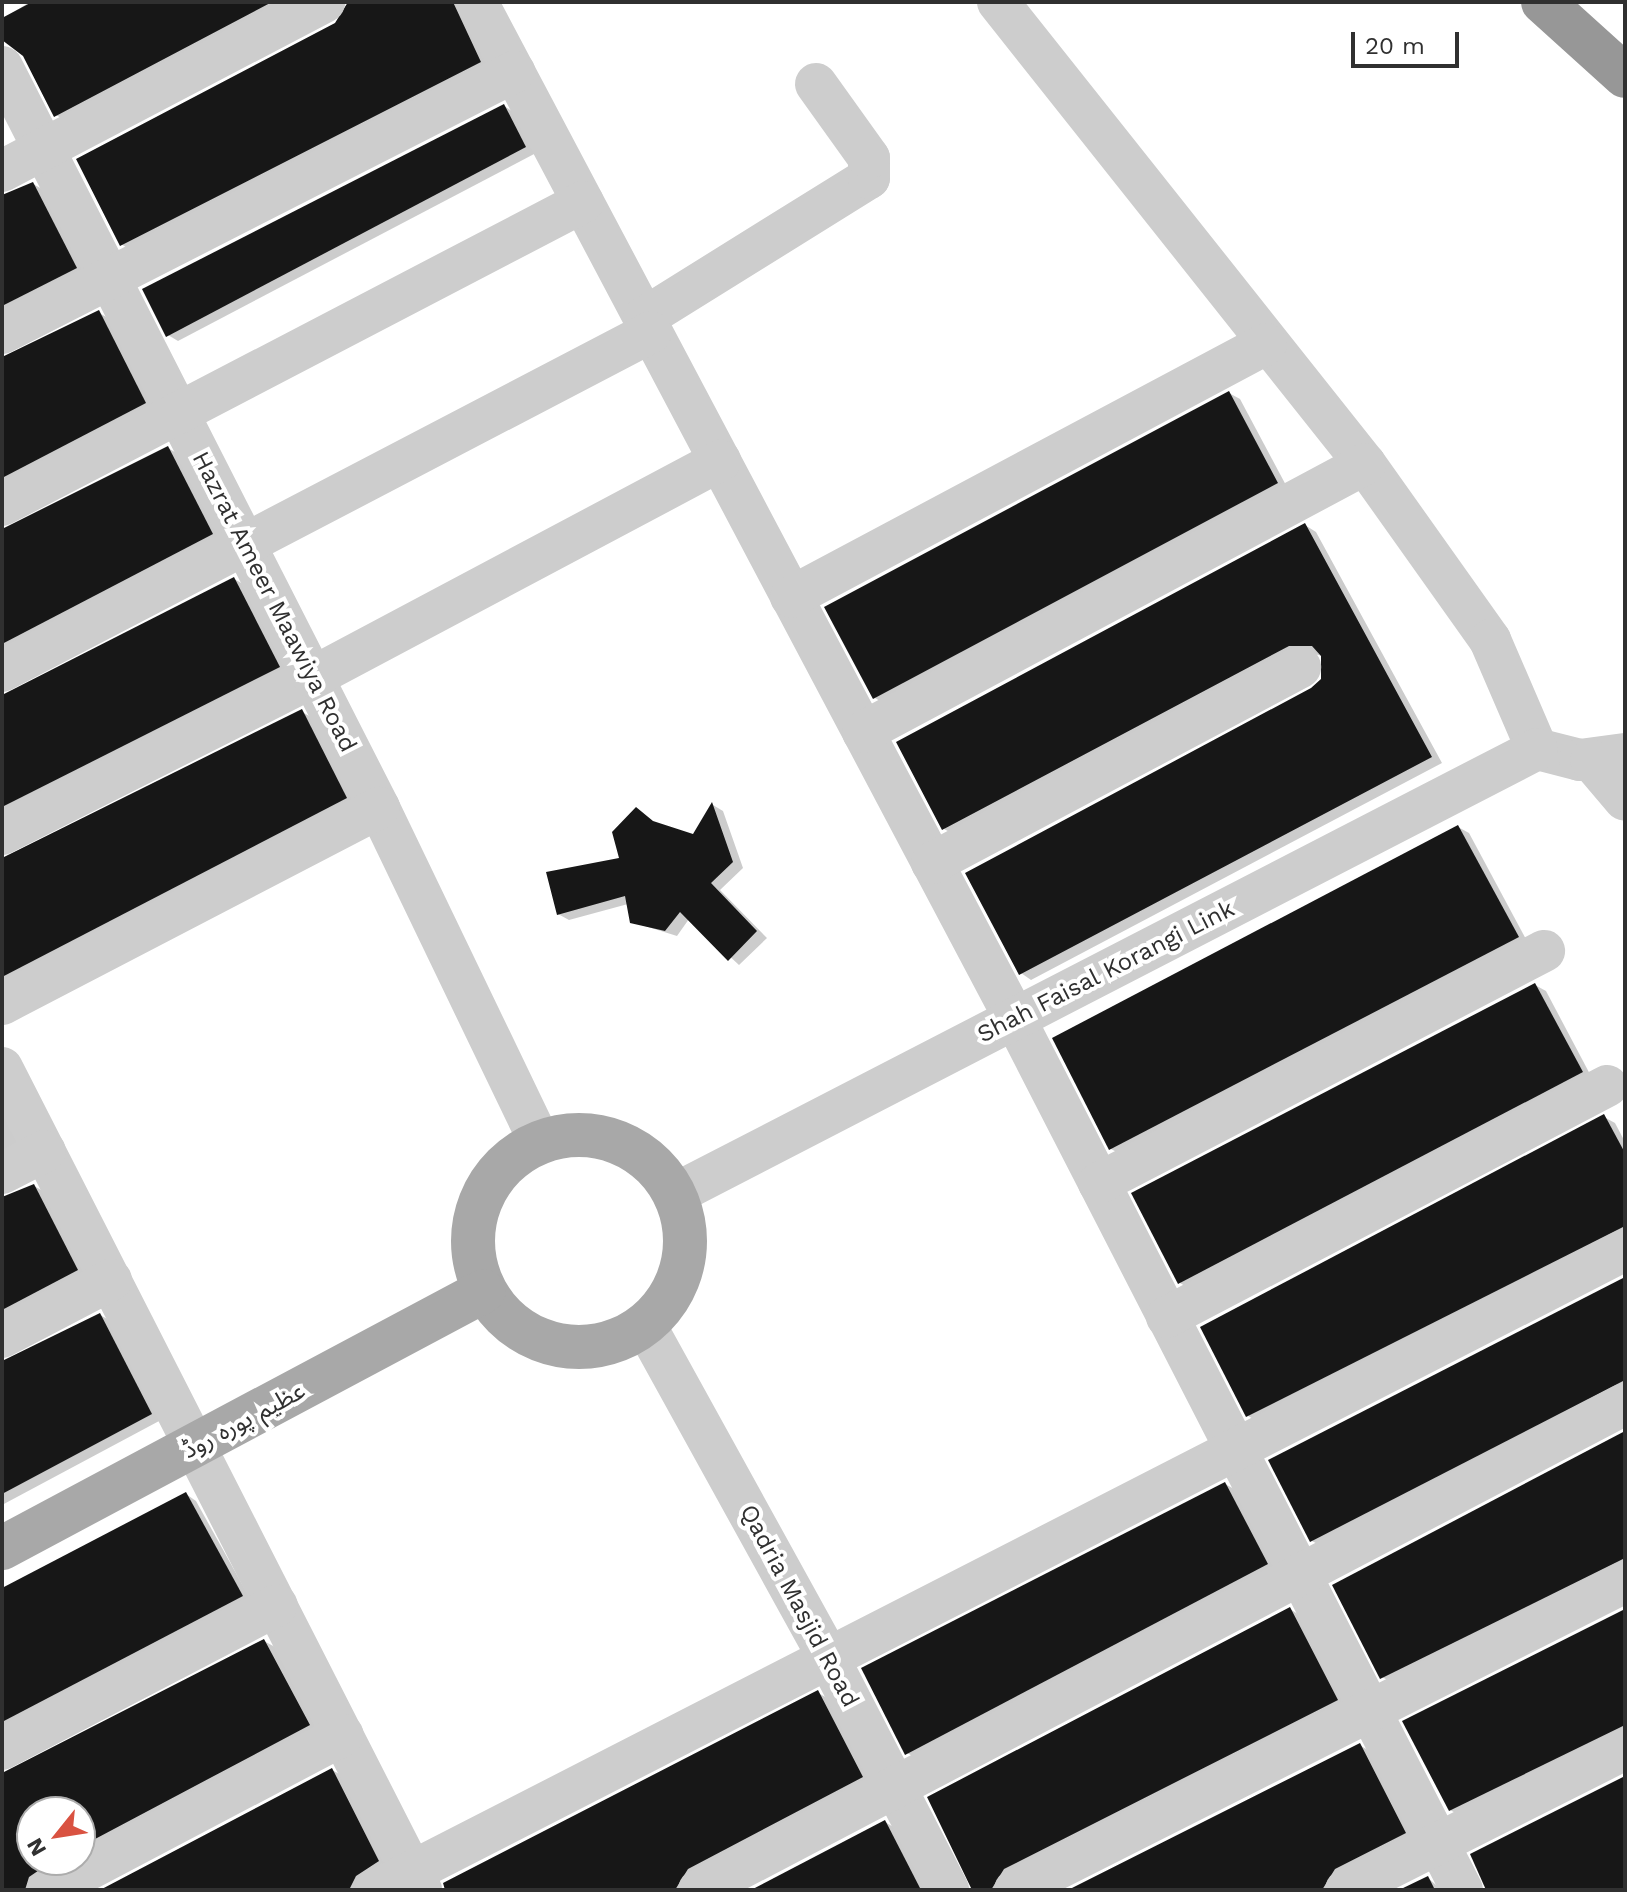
<!DOCTYPE html>
<html>
<head>
<meta charset="utf-8">
<style>
	body { margin:0 }
	#map { position:relative; width:1627px; height:1892px; overflow:hidden; background:#fff; font-family:"Work Sans","Noto Sans Arabic",sans-serif }
	div>[style] { position:absolute }
	.shadow>* { inset:0; background:#0003 }
	.building>* { inset:0; background:#171717 }
	.minor>* { height:42px; margin:-21px; padding:0 21px; transform-origin:21px; border-radius:21px; background:#cdcdcd }
	.major>* { height:44px; margin:-22px; padding:0 22px; transform-origin:22px; border-radius:22px; background:#a8a8a8 }
	.major>.ring { margin:-22px; padding:0; box-sizing:content-box; background:none; border:44px solid #a8a8a8; border-radius:50% }
	.highway>* { height:44px; margin:-22px; padding:0 22px; transform-origin:22px; border-radius:22px; background:#979797 }
	span { translate:-50% -50%; white-space:nowrap; text-align:center; line-height:1.15; -webkit-text-stroke:8px #fff; paint-order:stroke }
	.street-label { font-size:24px; color:#303030 }
	.frame { position:absolute; inset:0; border:4px solid #303030; pointer-events:none }
	.north { position:absolute; left:16px; top:1796px; width:80px; height:80px; box-sizing:border-box; background:#fff; border:2px solid #acacac; border-radius:50%; rotate:240deg; font-size:22px; font-weight:700; line-height:32px; text-align:center; color:#303030 }
	.north::after { content:''; display:block; margin:auto; width:28px; height:36px; background:#d95241; clip-path:polygon(50% 0,100% 100%,50% 72%,0 100%) }
	.scale { position:absolute; left:1351px; top:32px; width:108px; height:36px; box-sizing:border-box; border:4px solid #303030; border-top:0; padding-left:10px; font-size:24px; line-height:28px; white-space:nowrap; color:#303030; -webkit-text-stroke:6px #fff; paint-order:stroke }
</style>
</head>
<body>
<div id="map">
	<div class="shadow">
		<i style="clip-path:polygon(30px 2px,294px 2px,66px 121px,56px 115px,25px 55px,2px 36px,2px 19px)"></i>
		<i style="clip-path:polygon(350px 2px,468px 2px,491px 68px,132px 251px,121px 244px,337px 25px)"></i>
		<i style="clip-path:polygon(504px 106px,515px 113px,536px 153px,178px 341px,168px 335px)"></i>
		<i style="clip-path:polygon(33px 184px,44px 190px,87px 274px,2px 317px,2px 197px)"></i>
		<i style="clip-path:polygon(99px 313px,110px 319px,156px 409px,2px 489px,2px 358px)"></i>
		<i style="clip-path:polygon(1229px 393px,1240px 399px,1288px 489px,885px 704px,875px 698px)"></i>
		<i style="clip-path:polygon(168px 448px,178px 454px,222px 540px,2px 655px,2px 531px)"></i>
		<i style="clip-path:polygon(1305px 525px,1316px 532px,1442px 763px,1031px 980px,1021px 973px,1323px 680px,1323px 656px,1300px 651px,955px 835px,944px 829px)"></i>
		<i style="clip-path:polygon(234px 579px,245px 585px,290px 673px,2px 818px,2px 694px,14px 694px)"></i>
		<i style="clip-path:polygon(302px 712px,313px 718px,356px 804px,2px 988px,2px 859px)"></i>
		<i style="clip-path:polygon(713px 805px,723px 811px,743px 868px,720px 890px,767px 938px,739px 965px,689px 919px,677px 936px,632px 922px,628px 904px,569px 920px,558px 914px,621px 859px,636px 809px,658px 825px,694px 837px)"></i>
		<i style="clip-path:polygon(1458px 827px,1469px 833px,1528px 943px,1122px 1155px,1111px 1149px,1054px 1039px)"></i>
		<i style="clip-path:polygon(1535px 985px,1546px 991px,1592px 1078px,1190px 1289px,1180px 1283px)"></i>
		<i style="clip-path:polygon(2px 1111px,22px 1147px,2px 1159px)"></i>
		<i style="clip-path:polygon(1604px 1117px,1615px 1123px,1625px 1142px,1625px 1234px,1259px 1422px,1248px 1416px)"></i>
		<i style="clip-path:polygon(34px 1186px,45px 1192px,88px 1276px,2px 1321px,2px 1199px)"></i>
		<i style="clip-path:polygon(1625px 1279px,1625px 1388px,1323px 1547px,1312px 1541px)"></i>
		<i style="clip-path:polygon(100px 1315px,111px 1321px,161px 1420px,2px 1505px,2px 1360px,13px 1361px)"></i>
		<i style="clip-path:polygon(1625px 1433px,1625px 1566px,1393px 1683px,1382px 1677px)"></i>
		<i style="clip-path:polygon(1225px 1484px,1236px 1490px,1277px 1571px,918px 1759px,907px 1753px)"></i>
		<i style="clip-path:polygon(186px 1494px,196px 1501px,252px 1602px,2px 1733px,2px 1589px)"></i>
		<i style="clip-path:polygon(1290px 1609px,1301px 1616px,1347px 1706px,1004px 1890px,971px 1890px,972px 1879px)"></i>
		<i style="clip-path:polygon(1625px 1611px,1625px 1733px,1461px 1816px,1450px 1810px)"></i>
		<i style="clip-path:polygon(264px 1641px,275px 1647px,320px 1731px,80px 1858px,80px 1812px,32px 1812px,32px 1860px,76px 1860px,39px 1890px,2px 1890px,2px 1775px)"></i>
		<i style="clip-path:polygon(818px 1693px,829px 1699px,872px 1783px,688px 1890px,445px 1890px,445px 1884px)"></i>
		<i style="clip-path:polygon(1359px 1745px,1370px 1751px,1415px 1839px,1335px 1890px,1073px 1890px)"></i>
		<i style="clip-path:polygon(332px 1770px,343px 1776px,389px 1868px,366px 1890px,105px 1890px)"></i>
		<i style="clip-path:polygon(885px 1822px,895px 1828px,927px 1890px,755px 1890px)"></i>
		<i style="clip-path:polygon(1428px 1878px,1442px 1890px,1404px 1890px)"></i>
	</div>
	<div class="building">
		<i style="clip-path:polygon(32px 2px,272px 2px,54px 117px,23px 56px,2px 40px,2px 18px)"></i>
		<i style="clip-path:polygon(348px 2px,453px 2px,481px 62px,120px 246px,76px 159px,335px 23px)"></i>
		<i style="clip-path:polygon(504px 104px,526px 147px,166px 337px,142px 289px)"></i>
		<i style="clip-path:polygon(33px 182px,77px 268px,2px 306px,2px 195px)"></i>
		<i style="clip-path:polygon(99px 310px,146px 403px,2px 478px,2px 357px)"></i>
		<i style="clip-path:polygon(1229px 391px,1278px 483px,873px 699px,824px 607px)"></i>
		<i style="clip-path:polygon(168px 446px,213px 534px,2px 644px,2px 529px)"></i>
		<i style="clip-path:polygon(1305px 523px,1432px 757px,1019px 975px,965px 873px,1311px 688px,1321px 679px,1321px 656px,1312px 646px,1289px 646px,942px 830px,896px 742px)"></i>
		<i style="clip-path:polygon(234px 577px,280px 667px,2px 807px,2px 695px)"></i>
		<i style="clip-path:polygon(302px 709px,347px 798px,2px 977px,2px 858px)"></i>
		<i style="clip-path:polygon(712px 802px,733px 862px,711px 883px,757px 931px,728px 961px,680px 912px,665px 931px,630px 923px,625px 896px,557px 915px,546px 872px,619px 858px,612px 832px,636px 807px,653px 821px,693px 834px)"></i>
		<i style="clip-path:polygon(1458px 825px,1519px 937px,1109px 1150px,1052px 1038px)"></i>
		<i style="clip-path:polygon(1535px 983px,1583px 1072px,1178px 1284px,1131px 1193px)"></i>
		<i style="clip-path:polygon(1604px 1114px,1625px 1153px,1625px 1226px,1246px 1417px,1200px 1327px)"></i>
		<i style="clip-path:polygon(34px 1184px,78px 1270px,2px 1310px,2px 1197px)"></i>
		<i style="clip-path:polygon(1625px 1277px,1625px 1380px,1310px 1542px,1268px 1460px)"></i>
		<i style="clip-path:polygon(100px 1313px,152px 1414px,2px 1494px,2px 1361px)"></i>
		<i style="clip-path:polygon(1625px 1431px,1625px 1558px,1380px 1679px,1332px 1585px)"></i>
		<i style="clip-path:polygon(1225px 1482px,1268px 1564px,905px 1755px,861px 1668px)"></i>
		<i style="clip-path:polygon(186px 1492px,243px 1596px,2px 1722px,2px 1588px)"></i>
		<i style="clip-path:polygon(1290px 1607px,1338px 1700px,1004px 1869px,991px 1890px,972px 1890px,927px 1797px)"></i>
		<i style="clip-path:polygon(1625px 1609px,1625px 1725px,1449px 1811px,1402px 1721px)"></i>
		<i style="clip-path:polygon(264px 1639px,310px 1725px,80px 1847px,80px 1812px,32px 1812px,32px 1860px,54px 1860px,29px 1877px,25px 1890px,2px 1890px,2px 1773px)"></i>
		<i style="clip-path:polygon(818px 1690px,863px 1777px,688px 1869px,675px 1890px,445px 1890px,443px 1883px)"></i>
		<i style="clip-path:polygon(1360px 1743px,1406px 1833px,1335px 1869px,1322px 1890px,1068px 1890px)"></i>
		<i style="clip-path:polygon(332px 1768px,379px 1861px,356px 1876px,349px 1890px,100px 1890px)"></i>
		<i style="clip-path:polygon(1625px 1776px,1625px 1890px,1486px 1890px,1470px 1854px)"></i>
		<i style="clip-path:polygon(885px 1820px,921px 1890px,751px 1890px)"></i>
		<i style="clip-path:polygon(1428px 1876px,1435px 1890px,1399px 1890px)"></i>
	</div>
	<div class="minor">
		<i style="left:477px;top:2px;width:1151px;rotate:62.12deg"></i>
		<i style="left:1015px;top:1019px;width:979px;rotate:62.83deg"></i>
		<i style="left:998px;top:2px;width:590px;rotate:51.54deg"></i>
		<i style="left:1365px;top:464px;width:216px;rotate:54.6deg"></i>
		<i style="left:1490px;top:640px;width:119px;rotate:66.7deg"></i>
		<i style="left:2px;top:67px;width:831px;rotate:63.03deg"></i>
		<i style="left:379px;top:808px;width:369px;rotate:64.3deg"></i>
		<i style="left:2px;top:171px;width:364px;rotate:-27.7deg"></i>
		<i style="left:644px;top:318px;width:265px;rotate:-31.9deg"></i>
		<i style="left:869px;top:178px;width:20px;rotate:-90deg"></i>
		<i style="left:869px;top:158px;width:91px;rotate:-125.6deg"></i>
		<i style="left:2px;top:333px;width:575px;rotate:-27.01deg"></i>
		<i style="left:2px;top:505px;width:655px;rotate:-27.54deg"></i>
		<i style="left:791px;top:597px;width:538px;rotate:-28.04deg"></i>
		<i style="left:2px;top:671px;width:732px;rotate:-27.58deg"></i>
		<i style="left:863px;top:732px;width:569px;rotate:-28.1deg"></i>
		<i style="left:1537px;top:749px;width:44px;rotate:14.3deg"></i>
		<i style="left:1580px;top:760px;width:45px;rotate:-7.6deg"></i>
		<i style="left:1591px;top:760px;width:52px;rotate:49.6deg"></i>
		<i style="left:2px;top:834px;width:348px;rotate:-26.8deg"></i>
		<i style="left:313px;top:677px;width:461px;rotate:-28deg"></i>
		<i style="left:932px;top:863px;width:417px;rotate:-28deg"></i>
		<i style="left:2px;top:1004px;width:425px;rotate:-27.5deg"></i>
		<i style="left:2px;top:1068px;width:923px;rotate:62.99deg"></i>
		<i style="left:2px;top:1173px;width:48px;rotate:-27.1deg"></i>
		<i style="left:1099px;top:1183px;width:502px;rotate:-27.54deg"></i>
		<i style="left:675px;top:1194px;width:970px;rotate:-27.3deg"></i>
		<i style="left:1167px;top:1317px;width:497px;rotate:-27.7deg"></i>
		<i style="left:645px;top:1325px;width:381px;rotate:61.1deg"></i>
		<i style="left:829px;top:1659px;width:260px;rotate:62.7deg"></i>
		<i style="left:2px;top:1337px;width:123px;rotate:-27.6deg"></i>
		<i style="left:2px;top:1749px;width:310px;rotate:-27.6deg"></i>
		<i style="left:49px;top:1890px;width:332px;rotate:-27.8deg"></i>
		<i style="left:376px;top:1890px;width:1403px;rotate:-27.13deg"></i>
		<i style="left:699px;top:1890px;width:1046px;rotate:-27.69deg"></i>
		<i style="left:1015px;top:1890px;width:683px;rotate:-26.79deg"></i>
		<i style="left:1346px;top:1890px;width:313px;rotate:-26.8deg"></i>
	</div>
	<div class="major">
		<i class="ring" style="left:473px;top:1135px;width:168px;height:168px"></i>
		<i style="left:2px;top:1548px;width:546px;rotate:-28.07deg"></i>
	</div>
	<div class="highway">
		<i style="left:1543px;top:2px;width:110px;rotate:42.1deg"></i>
	</div>
	<div class="street-label">
		<span style="left:274px;top:602px;rotate:63deg">Hazrat Ameer Maawiya Road</span>
		<span style="left:1106px;top:972px;rotate:-27deg">Shah Faisal Korangi Link</span>
		<span style="left:244px;top:1421px;rotate:-28deg">عظیم پورہ روڈ</span>
		<span style="left:799px;top:1606px;rotate:62deg">Qadria Masjid Road</span>
	</div>
	<div class="frame"></div>
	<div class="north">N</div>
	<div class="scale">20 m</div>
</div>
</body>
</html>
